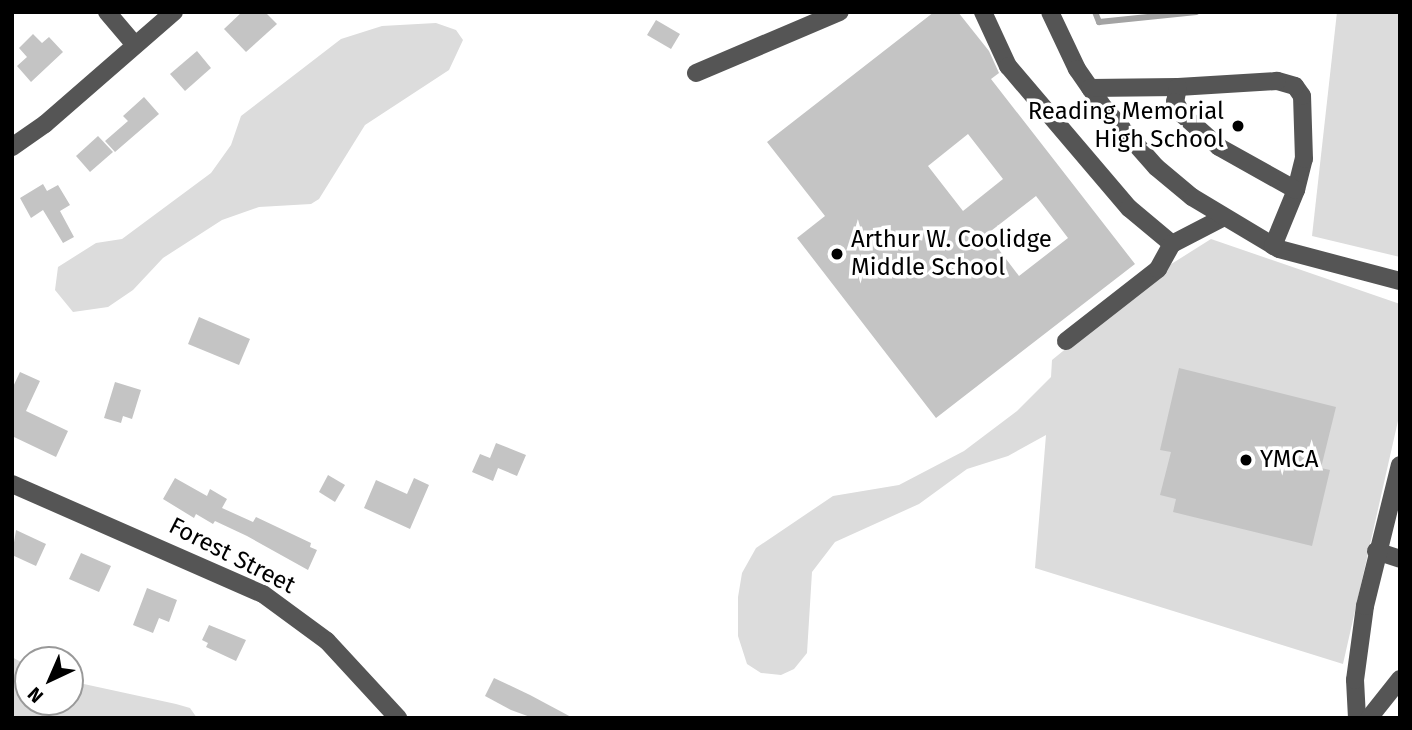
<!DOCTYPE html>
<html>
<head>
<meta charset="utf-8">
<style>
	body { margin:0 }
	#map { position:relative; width:1412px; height:730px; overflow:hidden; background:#fff; font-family:"Fira Sans",sans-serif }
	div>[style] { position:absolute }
	.green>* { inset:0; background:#dcdcdc }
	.stream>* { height:6px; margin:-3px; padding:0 3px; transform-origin:3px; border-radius:3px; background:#a3a3a3 }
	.building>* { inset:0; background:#c4c4c4 }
	.minor>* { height:18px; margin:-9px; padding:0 9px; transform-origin:9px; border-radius:9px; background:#555 }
	.dots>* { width:19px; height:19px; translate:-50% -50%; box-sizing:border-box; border:4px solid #fff; border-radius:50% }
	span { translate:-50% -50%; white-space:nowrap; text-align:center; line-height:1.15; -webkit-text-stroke:7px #fff; paint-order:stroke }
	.poi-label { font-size:24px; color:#000 }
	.right { translate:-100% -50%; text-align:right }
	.left { translate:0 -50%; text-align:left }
	.street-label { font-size:24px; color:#000 }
	.frame { position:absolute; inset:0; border:14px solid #000; pointer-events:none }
	.north { position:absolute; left:14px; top:646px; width:70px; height:70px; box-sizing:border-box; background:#fff; border:2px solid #999; border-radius:50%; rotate:224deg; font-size:19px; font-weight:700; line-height:28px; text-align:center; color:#000 }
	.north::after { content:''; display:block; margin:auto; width:24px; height:32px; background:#000; clip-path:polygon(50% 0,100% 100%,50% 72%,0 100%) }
</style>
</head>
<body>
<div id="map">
	<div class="green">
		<i style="clip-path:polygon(1337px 12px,1400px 12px,1400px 257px,1312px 236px)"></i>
		<i style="clip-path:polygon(436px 23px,456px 30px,463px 40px,449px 70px,365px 125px,319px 199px,311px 204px,259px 207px,222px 220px,163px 258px,133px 290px,108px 307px,73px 312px,55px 290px,58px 267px,96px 243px,122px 239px,211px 173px,231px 145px,241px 116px,341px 39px,382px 26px)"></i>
		<i style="clip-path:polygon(1211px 239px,1400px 304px,1400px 412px,1343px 664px,1035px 568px,1046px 435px,1008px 456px,967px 469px,919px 504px,835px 542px,812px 572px,807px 653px,794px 669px,781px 675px,761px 673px,747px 664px,738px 636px,738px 597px,742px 573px,756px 548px,833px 496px,899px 485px,964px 451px,1017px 411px,1051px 377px,1052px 360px,1165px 268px)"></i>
		<i style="clip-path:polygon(12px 657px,28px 666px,28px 702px,70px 702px,70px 681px,176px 704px,190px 708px,197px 718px,12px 718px)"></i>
	</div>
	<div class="stream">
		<i style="left:1095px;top:12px;width:11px;rotate:68deg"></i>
		<i style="left:1099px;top:22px;width:98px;rotate:-5.9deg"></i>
	</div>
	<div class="building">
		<i style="clip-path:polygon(242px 12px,265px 12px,277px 24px,246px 52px,224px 29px)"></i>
		<i style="clip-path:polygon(evenodd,934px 12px,958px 12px,989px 51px,999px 73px,991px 79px,1135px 264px,936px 418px,797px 238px,825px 216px,767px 142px,934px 12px,968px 134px,1003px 179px,963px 211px,928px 166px,968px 134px,934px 12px,1036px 196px,1068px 238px,1019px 276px,987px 234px,1036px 196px)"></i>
		<i style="clip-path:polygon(656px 20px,680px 34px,671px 49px,647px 35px)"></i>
		<i style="clip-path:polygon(33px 34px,42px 43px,49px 37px,63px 52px,31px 82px,17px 66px,27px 57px,19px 48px)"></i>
		<i style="clip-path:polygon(197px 51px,211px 68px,185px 91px,170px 74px)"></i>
		<i style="clip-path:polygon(144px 97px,159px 114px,115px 152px,105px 141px,128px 121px,123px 116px)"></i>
		<i style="clip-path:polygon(98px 136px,113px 152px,90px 172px,76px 156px)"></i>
		<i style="clip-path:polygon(43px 184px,47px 191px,58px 185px,70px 205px,60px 211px,74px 237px,63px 243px,43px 210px,31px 218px,20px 198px)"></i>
		<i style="clip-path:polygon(199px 317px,250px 339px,239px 365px,188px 344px)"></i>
		<i style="clip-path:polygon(1179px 368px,1336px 407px,1321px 468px,1330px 470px,1312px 546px,1173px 512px,1176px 499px,1160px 495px,1171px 452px,1160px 450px)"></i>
		<i style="clip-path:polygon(20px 372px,40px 381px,26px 411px,68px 431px,56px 457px,14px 437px,12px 441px,12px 389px)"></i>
		<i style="clip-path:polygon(115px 382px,141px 390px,132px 419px,123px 416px,121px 423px,104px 418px)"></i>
		<i style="clip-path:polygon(496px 443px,526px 455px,517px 476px,498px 468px,493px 481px,472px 472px,480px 454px,490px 458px)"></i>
		<i style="clip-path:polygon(328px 475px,345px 485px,335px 502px,319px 492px)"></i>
		<i style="clip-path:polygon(175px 478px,207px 496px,210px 489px,227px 499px,222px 508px,253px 522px,256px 517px,311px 543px,310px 547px,317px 550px,308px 570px,247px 536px,215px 521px,213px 524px,196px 514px,194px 518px,163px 499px)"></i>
		<i style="clip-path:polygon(414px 478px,429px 485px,410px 529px,364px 508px,376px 480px,407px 494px)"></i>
		<i style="clip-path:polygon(16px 530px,46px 544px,36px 566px,12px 555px)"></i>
		<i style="clip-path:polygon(81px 553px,111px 566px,99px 592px,69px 579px)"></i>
		<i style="clip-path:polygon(147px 588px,177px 600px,169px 622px,159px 618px,153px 633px,133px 625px)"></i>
		<i style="clip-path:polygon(209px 625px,246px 640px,236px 661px,206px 647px,208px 643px,202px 640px)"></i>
		<i style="clip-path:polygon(494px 678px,530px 695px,573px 718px,533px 718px,511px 710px,485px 696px)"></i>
	</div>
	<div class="minor">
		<i style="left:107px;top:12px;width:43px;rotate:49.7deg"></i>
		<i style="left:983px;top:12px;width:60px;rotate:65.2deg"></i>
		<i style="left:1008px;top:66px;width:187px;rotate:49.6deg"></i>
		<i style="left:1129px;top:208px;width:56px;rotate:39.9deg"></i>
		<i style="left:1172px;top:244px;width:56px;rotate:-27.5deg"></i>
		<i style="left:1050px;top:12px;width:63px;rotate:64.7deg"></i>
		<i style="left:1077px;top:69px;width:47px;rotate:55.3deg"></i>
		<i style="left:1104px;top:108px;width:79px;rotate:48.6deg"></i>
		<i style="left:1156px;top:167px;width:47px;rotate:39.8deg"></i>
		<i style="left:1192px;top:197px;width:101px;rotate:30.9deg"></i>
		<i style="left:1279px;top:249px;width:125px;rotate:14.8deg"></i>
		<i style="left:696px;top:73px;width:156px;rotate:-23deg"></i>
		<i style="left:1090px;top:88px;width:88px;rotate:-0.7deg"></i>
		<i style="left:12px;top:147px;width:40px;rotate:-34.9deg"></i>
		<i style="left:45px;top:124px;width:171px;rotate:-41deg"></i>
		<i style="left:1273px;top:246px;width:61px;rotate:-67.7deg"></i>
		<i style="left:1296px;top:190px;width:32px;rotate:-76deg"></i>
		<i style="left:1304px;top:159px;width:63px;rotate:-91.8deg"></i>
		<i style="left:1302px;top:96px;width:12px;rotate:-125deg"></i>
		<i style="left:1295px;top:86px;width:19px;rotate:-164deg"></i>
		<i style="left:1277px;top:81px;width:99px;rotate:176.5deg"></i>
		<i style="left:1178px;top:87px;width:15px;rotate:101deg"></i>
		<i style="left:1175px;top:102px;width:15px;rotate:58deg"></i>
		<i style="left:1183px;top:115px;width:48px;rotate:41.6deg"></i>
		<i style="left:1219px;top:147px;width:88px;rotate:29.2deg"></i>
		<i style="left:1066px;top:341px;width:117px;rotate:-38deg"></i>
		<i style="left:1158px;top:269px;width:29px;rotate:-61deg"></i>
		<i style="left:12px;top:484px;width:274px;rotate:23.7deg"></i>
		<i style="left:263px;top:594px;width:79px;rotate:36.3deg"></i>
		<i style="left:327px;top:641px;width:105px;rotate:47.3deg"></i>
		<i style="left:1376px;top:551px;width:25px;rotate:18deg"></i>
		<i style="left:1357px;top:718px;width:38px;rotate:-93deg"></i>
		<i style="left:1355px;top:680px;width:75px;rotate:-82.3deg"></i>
		<i style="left:1365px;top:606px;width:145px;rotate:-76.1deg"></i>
		<i style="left:1369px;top:718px;width:50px;rotate:-51.5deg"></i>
	</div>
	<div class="dots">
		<i style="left:1238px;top:126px;background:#000"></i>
		<i style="left:837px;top:254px;background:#000"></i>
		<i style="left:1246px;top:460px;background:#000"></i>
	</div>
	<div class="poi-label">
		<span class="right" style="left:1224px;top:126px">Reading Memorial<br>High School</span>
		<span class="left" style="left:851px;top:254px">Arthur W. Coolidge<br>Middle School</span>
		<span class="left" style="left:1260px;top:460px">YMCA</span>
	</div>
	<div class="street-label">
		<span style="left:232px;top:556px;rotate:27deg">Forest Street</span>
	</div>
	<div class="frame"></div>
	<div class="north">N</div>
</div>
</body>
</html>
